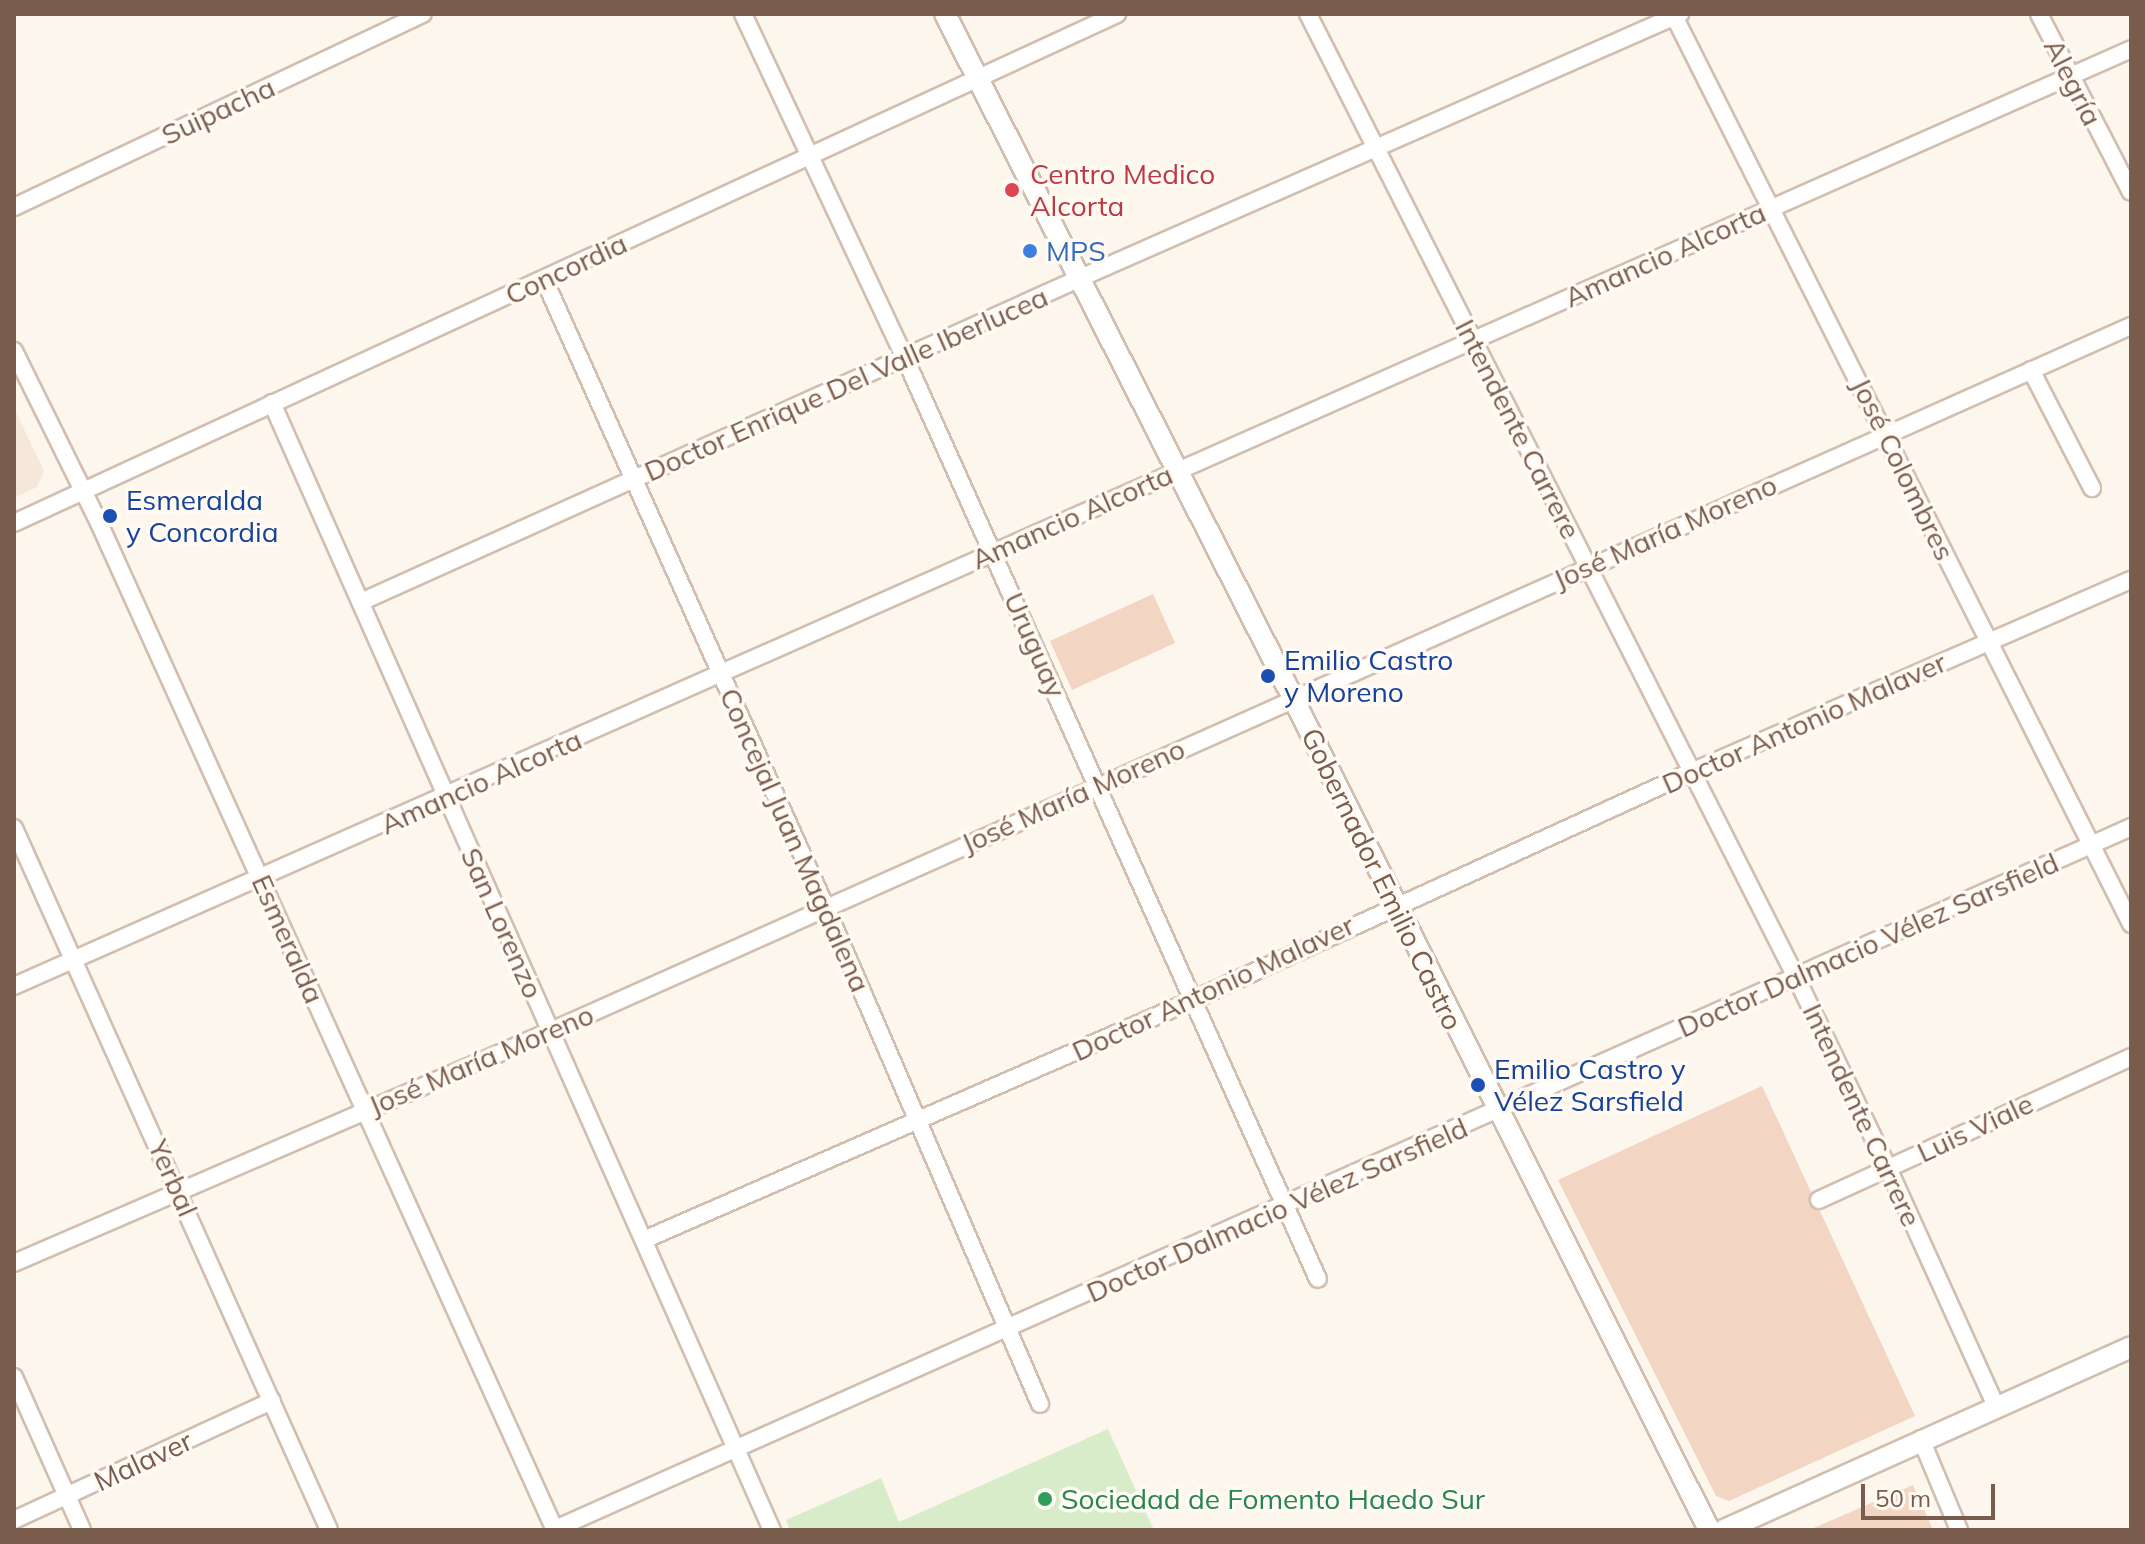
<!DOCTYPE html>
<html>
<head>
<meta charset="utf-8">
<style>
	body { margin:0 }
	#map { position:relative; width:2145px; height:1544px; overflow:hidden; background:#fdf6ec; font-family:Mulish,sans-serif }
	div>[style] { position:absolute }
	.residential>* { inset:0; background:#f5e8da }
	.green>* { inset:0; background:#d8ecc9 }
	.building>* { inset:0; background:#f3d5c3 }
	.roads { filter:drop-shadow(2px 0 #d1beb0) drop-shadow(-2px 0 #d1beb0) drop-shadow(0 2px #d1beb0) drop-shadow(0 -2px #d1beb0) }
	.minor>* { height:16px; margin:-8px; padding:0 8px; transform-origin:8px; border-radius:8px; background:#fff }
	.tertiary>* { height:20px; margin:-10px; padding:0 10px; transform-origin:10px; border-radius:10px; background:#fff }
	.dots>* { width:22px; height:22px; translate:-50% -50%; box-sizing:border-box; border:4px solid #fffaf3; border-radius:50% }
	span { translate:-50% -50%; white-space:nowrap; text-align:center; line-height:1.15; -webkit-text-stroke:7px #fffaf3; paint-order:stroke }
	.street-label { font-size:28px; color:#7a5c4d }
	.health-label { font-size:28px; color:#be3a42 }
	.left { translate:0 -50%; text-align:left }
	.shop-label { font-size:28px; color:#366cbe }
	.transit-label { font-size:28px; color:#164399 }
	.leisure-label { font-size:28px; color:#27864d }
	.frame { position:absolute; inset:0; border:16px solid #7a5c4d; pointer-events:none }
	.scale { position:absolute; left:1861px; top:1484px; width:134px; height:36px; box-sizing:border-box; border:4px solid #7a5c4d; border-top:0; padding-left:10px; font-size:24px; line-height:28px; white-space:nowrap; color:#7a5c4d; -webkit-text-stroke:6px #fffaf3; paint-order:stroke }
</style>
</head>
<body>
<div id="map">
	<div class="residential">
		<i style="clip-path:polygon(14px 408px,44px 471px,37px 487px,14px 498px)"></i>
	</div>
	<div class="green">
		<i style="clip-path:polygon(1108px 1429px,1154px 1530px,790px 1530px,786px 1520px,881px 1478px,899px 1522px)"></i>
	</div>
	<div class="building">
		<i style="clip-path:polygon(1153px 594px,1175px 643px,1072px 690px,1050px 641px)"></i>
		<i style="clip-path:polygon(1762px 1086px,1811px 1192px,1809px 1204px,1820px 1211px,1915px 1416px,1729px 1501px,1716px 1496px,1558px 1180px)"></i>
		<i style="clip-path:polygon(1913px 1485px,1933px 1530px,1809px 1530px)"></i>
	</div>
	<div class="roads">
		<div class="minor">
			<i style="left:743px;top:14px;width:380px;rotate:64.8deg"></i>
			<i style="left:905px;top:358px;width:1009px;rotate:65.85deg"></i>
			<i style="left:1308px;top:14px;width:1080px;rotate:63.13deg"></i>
			<i style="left:1796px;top:977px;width:212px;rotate:64.3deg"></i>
			<i style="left:1888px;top:1168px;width:261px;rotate:65.6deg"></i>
			<i style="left:1673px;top:14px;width:1019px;rotate:63.28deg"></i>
			<i style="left:2039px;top:14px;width:200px;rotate:62.7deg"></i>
			<i style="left:14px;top:207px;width:452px;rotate:-25.3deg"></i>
			<i style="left:544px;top:279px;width:689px;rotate:65.85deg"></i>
			<i style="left:826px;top:908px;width:540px;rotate:66.66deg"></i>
			<i style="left:14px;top:351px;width:192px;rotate:63.7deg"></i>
			<i style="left:99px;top:523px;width:1105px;rotate:65.64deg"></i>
			<i style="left:2031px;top:370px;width:133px;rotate:62.7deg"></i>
			<i style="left:272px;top:403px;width:1233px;rotate:66.08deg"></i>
			<i style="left:14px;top:523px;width:1215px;rotate:-24.77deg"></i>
			<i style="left:363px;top:601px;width:784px;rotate:-24.24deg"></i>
			<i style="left:1078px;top:279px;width:658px;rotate:-23.76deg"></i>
			<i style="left:14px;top:828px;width:769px;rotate:65.83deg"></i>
			<i style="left:14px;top:986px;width:2315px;rotate:-23.87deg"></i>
			<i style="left:1819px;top:1200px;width:343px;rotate:-24.6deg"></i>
			<i style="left:646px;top:1239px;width:597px;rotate:-23.6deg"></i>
			<i style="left:1193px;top:1000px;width:548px;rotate:-24.6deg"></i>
			<i style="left:1691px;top:772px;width:480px;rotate:-23.6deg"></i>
			<i style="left:14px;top:1263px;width:585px;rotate:-23.37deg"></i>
			<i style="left:551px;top:1031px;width:1730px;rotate:-24.05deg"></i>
			<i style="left:14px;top:1377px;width:167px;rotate:66deg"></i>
			<i style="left:1921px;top:1439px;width:99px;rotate:67.3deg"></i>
			<i style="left:14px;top:1520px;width:284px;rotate:-24.8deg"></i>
			<i style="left:553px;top:1530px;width:1728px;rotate:-24.01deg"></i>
		</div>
		<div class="tertiary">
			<i style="left:945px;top:14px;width:767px;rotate:63.03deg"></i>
			<i style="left:1293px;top:698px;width:930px;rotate:63.43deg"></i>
			<i style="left:1724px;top:1530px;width:446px;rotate:-24.2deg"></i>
		</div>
	</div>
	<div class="dots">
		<i style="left:1012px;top:190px;background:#e0444e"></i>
		<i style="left:1030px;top:251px;background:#3f7fe0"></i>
		<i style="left:110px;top:516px;background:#1a4fb4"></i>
		<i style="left:1268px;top:676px;background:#1a4fb4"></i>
		<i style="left:1478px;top:1085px;background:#1a4fb4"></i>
		<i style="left:1045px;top:1499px;background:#2e9e5b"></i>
	</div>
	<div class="street-label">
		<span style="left:2073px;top:82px;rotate:63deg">Alegría</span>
		<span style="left:218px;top:111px;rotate:-25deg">Suipacha</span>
		<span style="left:1665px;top:255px;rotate:-24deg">Amancio Alcorta</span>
		<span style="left:566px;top:269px;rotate:-25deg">Concordia</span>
		<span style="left:846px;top:384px;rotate:-24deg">Doctor Enrique Del Valle Iberlucea</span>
		<span style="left:1518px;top:429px;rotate:63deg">Intendente Carrere</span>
		<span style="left:1903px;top:469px;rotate:64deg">José Colombres</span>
		<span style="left:1072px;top:517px;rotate:-24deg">Amancio Alcorta</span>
		<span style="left:1665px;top:532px;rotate:-24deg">José María Moreno</span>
		<span style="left:1035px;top:645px;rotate:66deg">Uruguay</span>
		<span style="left:1804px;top:723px;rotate:-24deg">Doctor Antonio Malaver</span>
		<span style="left:481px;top:782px;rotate:-24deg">Amancio Alcorta</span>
		<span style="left:1073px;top:796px;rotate:-24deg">José María Moreno</span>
		<span style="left:795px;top:840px;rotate:66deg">Concejal Juan Magdalena</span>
		<span style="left:1382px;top:879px;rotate:64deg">Gobernador Emilio Castro</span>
		<span style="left:502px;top:923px;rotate:66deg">San Lorenzo</span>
		<span style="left:288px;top:939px;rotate:66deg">Esmeralda</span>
		<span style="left:1868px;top:945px;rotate:-24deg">Doctor Dalmacio Vélez Sarsfield</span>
		<span style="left:1213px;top:988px;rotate:-25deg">Doctor Antonio Malaver</span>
		<span style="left:481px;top:1060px;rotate:-23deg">José María Moreno</span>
		<span style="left:1862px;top:1115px;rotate:65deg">Intendente Carrere</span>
		<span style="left:1975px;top:1128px;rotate:-25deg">Luis Viale</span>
		<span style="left:173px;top:1178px;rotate:66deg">Yerbal</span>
		<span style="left:1277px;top:1210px;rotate:-24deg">Doctor Dalmacio Vélez Sarsfield</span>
		<span style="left:143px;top:1461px;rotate:-25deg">Malaver</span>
	</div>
	<div class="health-label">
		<span class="left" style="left:1030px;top:190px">Centro Medico<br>Alcorta</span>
	</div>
	<div class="shop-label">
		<span class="left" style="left:1046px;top:251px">MPS</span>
	</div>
	<div class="transit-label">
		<span class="left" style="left:126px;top:516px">Esmeralda<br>y Concordia</span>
		<span class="left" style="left:1284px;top:676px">Emilio Castro<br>y Moreno</span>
		<span class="left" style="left:1494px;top:1085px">Emilio Castro y<br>Vélez Sarsfield</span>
	</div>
	<div class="leisure-label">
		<span class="left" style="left:1061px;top:1499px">Sociedad de Fomento Haedo Sur</span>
	</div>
	<div class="frame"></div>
	<div class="scale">50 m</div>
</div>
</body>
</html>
